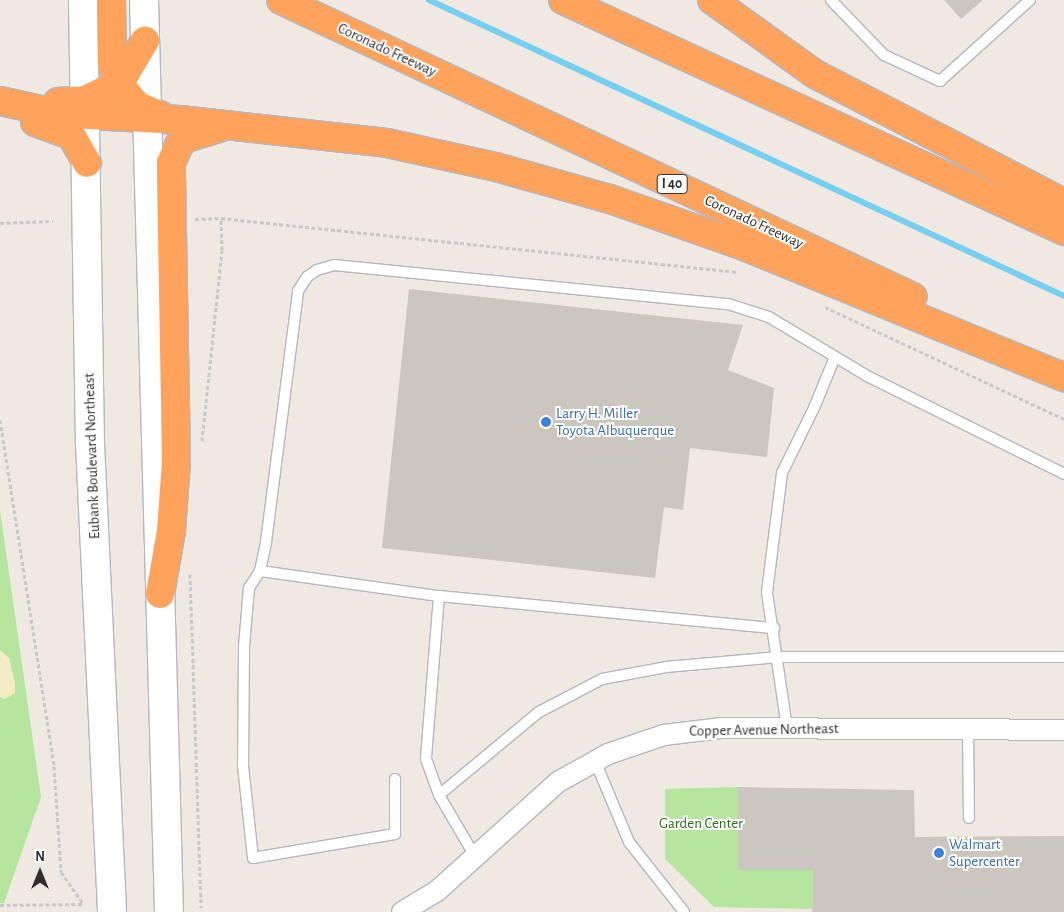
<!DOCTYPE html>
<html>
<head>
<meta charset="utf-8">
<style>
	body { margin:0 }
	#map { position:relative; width:1064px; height:912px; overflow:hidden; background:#efe9e1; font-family:"Alegreya Sans",sans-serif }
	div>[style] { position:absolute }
	.green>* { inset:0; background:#b6e59e }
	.sand>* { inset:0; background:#f3ecc5 }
	.stream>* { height:6px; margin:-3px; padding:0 3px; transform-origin:3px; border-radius:3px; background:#75cff0 }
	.building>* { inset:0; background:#cbc7bf }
	.path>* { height:3px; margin-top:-1.5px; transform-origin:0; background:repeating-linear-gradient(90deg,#c9c9c9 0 4px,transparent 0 6.5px) }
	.roads { filter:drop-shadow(1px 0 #b4b7c1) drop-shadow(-1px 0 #b4b7c1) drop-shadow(0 1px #b4b7c1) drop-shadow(0 -1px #b4b7c1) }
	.lane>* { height:10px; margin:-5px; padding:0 5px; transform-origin:5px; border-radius:5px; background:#fff }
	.street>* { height:20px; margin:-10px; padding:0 10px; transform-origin:10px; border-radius:10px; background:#fff }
	.secondary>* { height:28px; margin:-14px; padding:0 14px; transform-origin:14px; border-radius:14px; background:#fff }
	.highway>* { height:28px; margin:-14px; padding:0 14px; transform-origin:14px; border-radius:14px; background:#ffa35c }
	.dots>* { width:14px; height:14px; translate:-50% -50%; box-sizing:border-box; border:2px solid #fff; border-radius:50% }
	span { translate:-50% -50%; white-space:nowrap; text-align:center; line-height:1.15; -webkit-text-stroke:4px #fff; paint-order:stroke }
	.shield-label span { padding:1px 4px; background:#fff; border:1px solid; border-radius:4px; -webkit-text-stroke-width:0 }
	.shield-label { font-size:14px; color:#2e2e2e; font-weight:700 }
	.street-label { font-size:15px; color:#2e2e2e }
	.shop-label { font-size:15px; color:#366cbe }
	.left { translate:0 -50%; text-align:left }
	.park-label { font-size:15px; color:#2c6e1b }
	.north { position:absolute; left:15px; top:847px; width:50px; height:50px; -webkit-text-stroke:4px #fff; paint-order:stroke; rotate:0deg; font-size:14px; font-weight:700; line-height:20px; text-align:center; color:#2e2e2e }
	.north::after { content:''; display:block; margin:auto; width:18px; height:22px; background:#2e2e2e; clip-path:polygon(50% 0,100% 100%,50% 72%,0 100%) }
</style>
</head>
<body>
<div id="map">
	<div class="green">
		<i style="clip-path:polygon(0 510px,41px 797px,4px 903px,0 903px)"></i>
		<i style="clip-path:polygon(738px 787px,738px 870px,813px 870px,812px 909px,714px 907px,665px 859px,665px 789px)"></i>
	</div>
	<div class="sand">
		<i style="clip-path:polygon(0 650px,9px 658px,15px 683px,15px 693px,5px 699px,0 697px)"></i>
	</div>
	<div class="stream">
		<i style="left:429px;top:0;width:701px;rotate:24.99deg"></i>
	</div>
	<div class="building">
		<i style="clip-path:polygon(944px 0,983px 0,961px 19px)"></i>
		<i style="clip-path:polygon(409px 289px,743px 325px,728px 370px,774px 388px,767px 457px,690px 448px,683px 510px,664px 507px,655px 578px,382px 548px)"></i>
		<i style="clip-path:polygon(738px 787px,914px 790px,915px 837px,1064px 836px,1064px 912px,812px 912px,813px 870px,738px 870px)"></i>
	</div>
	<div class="path">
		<i style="left:195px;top:219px;width:26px;rotate:-2deg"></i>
		<i style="left:221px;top:218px;width:520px;rotate:5.96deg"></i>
		<i style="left:0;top:223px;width:53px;rotate:-2.2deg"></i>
		<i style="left:825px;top:307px;width:264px;rotate:25.1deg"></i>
		<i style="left:0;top:420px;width:350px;rotate:81.1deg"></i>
		<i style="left:54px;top:766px;width:106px;rotate:86.2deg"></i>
		<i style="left:61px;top:872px;width:39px;rotate:55deg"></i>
		<i style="left:202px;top:441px;width:192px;rotate:-84deg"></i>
		<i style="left:222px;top:250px;width:32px;rotate:-92deg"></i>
		<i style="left:190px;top:574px;width:334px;rotate:88.1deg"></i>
		<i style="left:0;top:905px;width:82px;rotate:-0.7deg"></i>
	</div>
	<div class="roads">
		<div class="lane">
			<i style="left:831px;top:0;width:76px;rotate:46.1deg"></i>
			<i style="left:884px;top:55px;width:62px;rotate:24.9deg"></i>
			<i style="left:940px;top:81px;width:121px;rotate:-42deg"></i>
			<i style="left:260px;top:571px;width:181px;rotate:8deg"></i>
			<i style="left:439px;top:596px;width:337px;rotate:5.5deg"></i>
			<i style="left:439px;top:596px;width:164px;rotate:94.6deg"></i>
			<i style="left:426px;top:759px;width:38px;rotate:70deg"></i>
			<i style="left:439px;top:795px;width:73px;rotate:59.6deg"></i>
			<i style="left:787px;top:728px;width:137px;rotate:-98.4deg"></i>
			<i style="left:767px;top:592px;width:120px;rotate:-82.8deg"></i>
			<i style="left:782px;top:473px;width:72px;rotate:-63.8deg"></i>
			<i style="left:814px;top:408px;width:55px;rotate:-67.6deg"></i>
			<i style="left:968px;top:728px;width:90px;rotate:89.4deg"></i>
			<i style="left:595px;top:761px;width:88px;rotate:67.2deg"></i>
			<i style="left:629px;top:842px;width:89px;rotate:51.8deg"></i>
			<i style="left:395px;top:779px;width:55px;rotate:90deg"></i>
			<i style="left:395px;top:834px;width:144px;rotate:170.4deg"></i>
			<i style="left:253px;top:858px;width:93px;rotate:-96.2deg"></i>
			<i style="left:243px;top:766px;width:120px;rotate:-89.5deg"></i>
			<i style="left:244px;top:646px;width:58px;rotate:-85.1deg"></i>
			<i style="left:249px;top:588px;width:20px;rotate:-57deg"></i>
			<i style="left:260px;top:571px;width:30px;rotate:-78deg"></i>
			<i style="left:266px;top:542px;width:253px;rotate:-82.7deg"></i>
			<i style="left:298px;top:291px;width:17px;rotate:-57deg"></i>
			<i style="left:307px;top:277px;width:12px;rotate:-35deg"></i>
			<i style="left:317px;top:270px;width:18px;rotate:-16deg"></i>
			<i style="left:334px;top:265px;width:396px;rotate:5.7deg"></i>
			<i style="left:728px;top:304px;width:43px;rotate:17.6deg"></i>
			<i style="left:769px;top:317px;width:114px;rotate:31deg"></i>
			<i style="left:867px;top:376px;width:220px;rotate:26.4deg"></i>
			<i style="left:439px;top:795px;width:130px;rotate:-39.7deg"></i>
			<i style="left:539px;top:712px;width:71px;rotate:-27.6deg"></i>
			<i style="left:602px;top:679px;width:65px;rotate:-10.6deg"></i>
			<i style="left:666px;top:667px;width:113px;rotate:-5.1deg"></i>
			<i style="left:779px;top:657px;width:285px"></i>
		</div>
		<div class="street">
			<i style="left:402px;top:912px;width:41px;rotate:-31deg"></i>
			<i style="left:437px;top:891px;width:163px;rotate:-42deg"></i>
			<i style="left:558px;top:782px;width:57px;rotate:-29.2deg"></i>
			<i style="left:608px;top:754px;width:59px;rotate:-18.7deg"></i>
			<i style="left:664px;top:735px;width:57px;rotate:-7deg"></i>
			<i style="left:721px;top:728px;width:343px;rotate:0.3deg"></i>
		</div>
		<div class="secondary">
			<i style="left:83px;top:0;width:444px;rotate:89.1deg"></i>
			<i style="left:90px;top:444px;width:469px;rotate:87.3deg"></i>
			<i style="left:144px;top:0;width:912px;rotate:88.43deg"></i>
		</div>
		<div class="highway">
			<i style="left:111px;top:0;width:62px;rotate:89.1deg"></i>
			<i style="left:112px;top:62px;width:21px;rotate:76deg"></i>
			<i style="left:117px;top:82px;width:32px;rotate:49deg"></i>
			<i style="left:138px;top:106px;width:26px;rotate:23deg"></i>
			<i style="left:281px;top:0;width:698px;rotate:25.17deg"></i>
			<i style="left:563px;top:0;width:552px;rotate:24.75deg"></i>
			<i style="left:712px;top:0;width:127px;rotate:35.7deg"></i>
			<i style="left:815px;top:74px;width:280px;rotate:27.4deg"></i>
			<i style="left:0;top:101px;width:56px;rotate:12.3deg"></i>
			<i style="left:55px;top:113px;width:125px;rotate:3.2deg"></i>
			<i style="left:180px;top:120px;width:208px;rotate:6.3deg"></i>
			<i style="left:387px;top:143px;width:112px;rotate:12.4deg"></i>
			<i style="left:496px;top:167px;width:118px;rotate:15.7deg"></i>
			<i style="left:610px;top:199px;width:142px;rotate:19.3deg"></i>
			<i style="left:744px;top:246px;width:346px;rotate:22.3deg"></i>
			<i style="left:58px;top:102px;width:27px;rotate:-4deg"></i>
			<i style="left:85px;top:100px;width:25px;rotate:-26deg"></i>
			<i style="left:108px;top:89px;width:23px;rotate:-41deg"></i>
			<i style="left:125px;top:74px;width:39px;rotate:-59deg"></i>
			<i style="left:35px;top:122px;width:38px;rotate:20deg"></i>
			<i style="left:71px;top:135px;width:32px;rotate:60deg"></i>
			<i style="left:160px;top:594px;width:64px;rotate:-80.1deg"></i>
			<i style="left:171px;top:531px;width:69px;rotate:-85.9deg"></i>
			<i style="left:176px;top:462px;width:299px;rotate:-91deg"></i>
			<i style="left:171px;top:163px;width:20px;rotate:-66deg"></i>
			<i style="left:179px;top:145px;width:10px;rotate:-45deg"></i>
			<i style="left:186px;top:138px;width:34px;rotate:-17deg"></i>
		</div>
	</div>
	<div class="dots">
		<i style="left:546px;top:422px;background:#3f7fe0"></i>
		<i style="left:939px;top:853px;background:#3f7fe0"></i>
	</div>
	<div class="shield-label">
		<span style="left:672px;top:184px">I 40</span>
	</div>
	<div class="street-label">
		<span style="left:387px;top:50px;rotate:25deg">Coronado Freeway</span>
		<span style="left:754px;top:222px;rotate:25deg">Coronado Freeway</span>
		<span style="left:92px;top:456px;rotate:-92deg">Eubank Boulevard Northeast</span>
		<span style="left:764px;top:730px;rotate:-1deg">Copper Avenue Northeast</span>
	</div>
	<div class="shop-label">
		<span class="left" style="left:556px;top:422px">Larry H. Miller<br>Toyota Albuquerque</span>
		<span class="left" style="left:949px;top:853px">Walmart<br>Supercenter</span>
	</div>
	<div class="park-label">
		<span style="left:701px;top:824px">Garden Center</span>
	</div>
	<div class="north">N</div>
</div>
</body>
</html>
